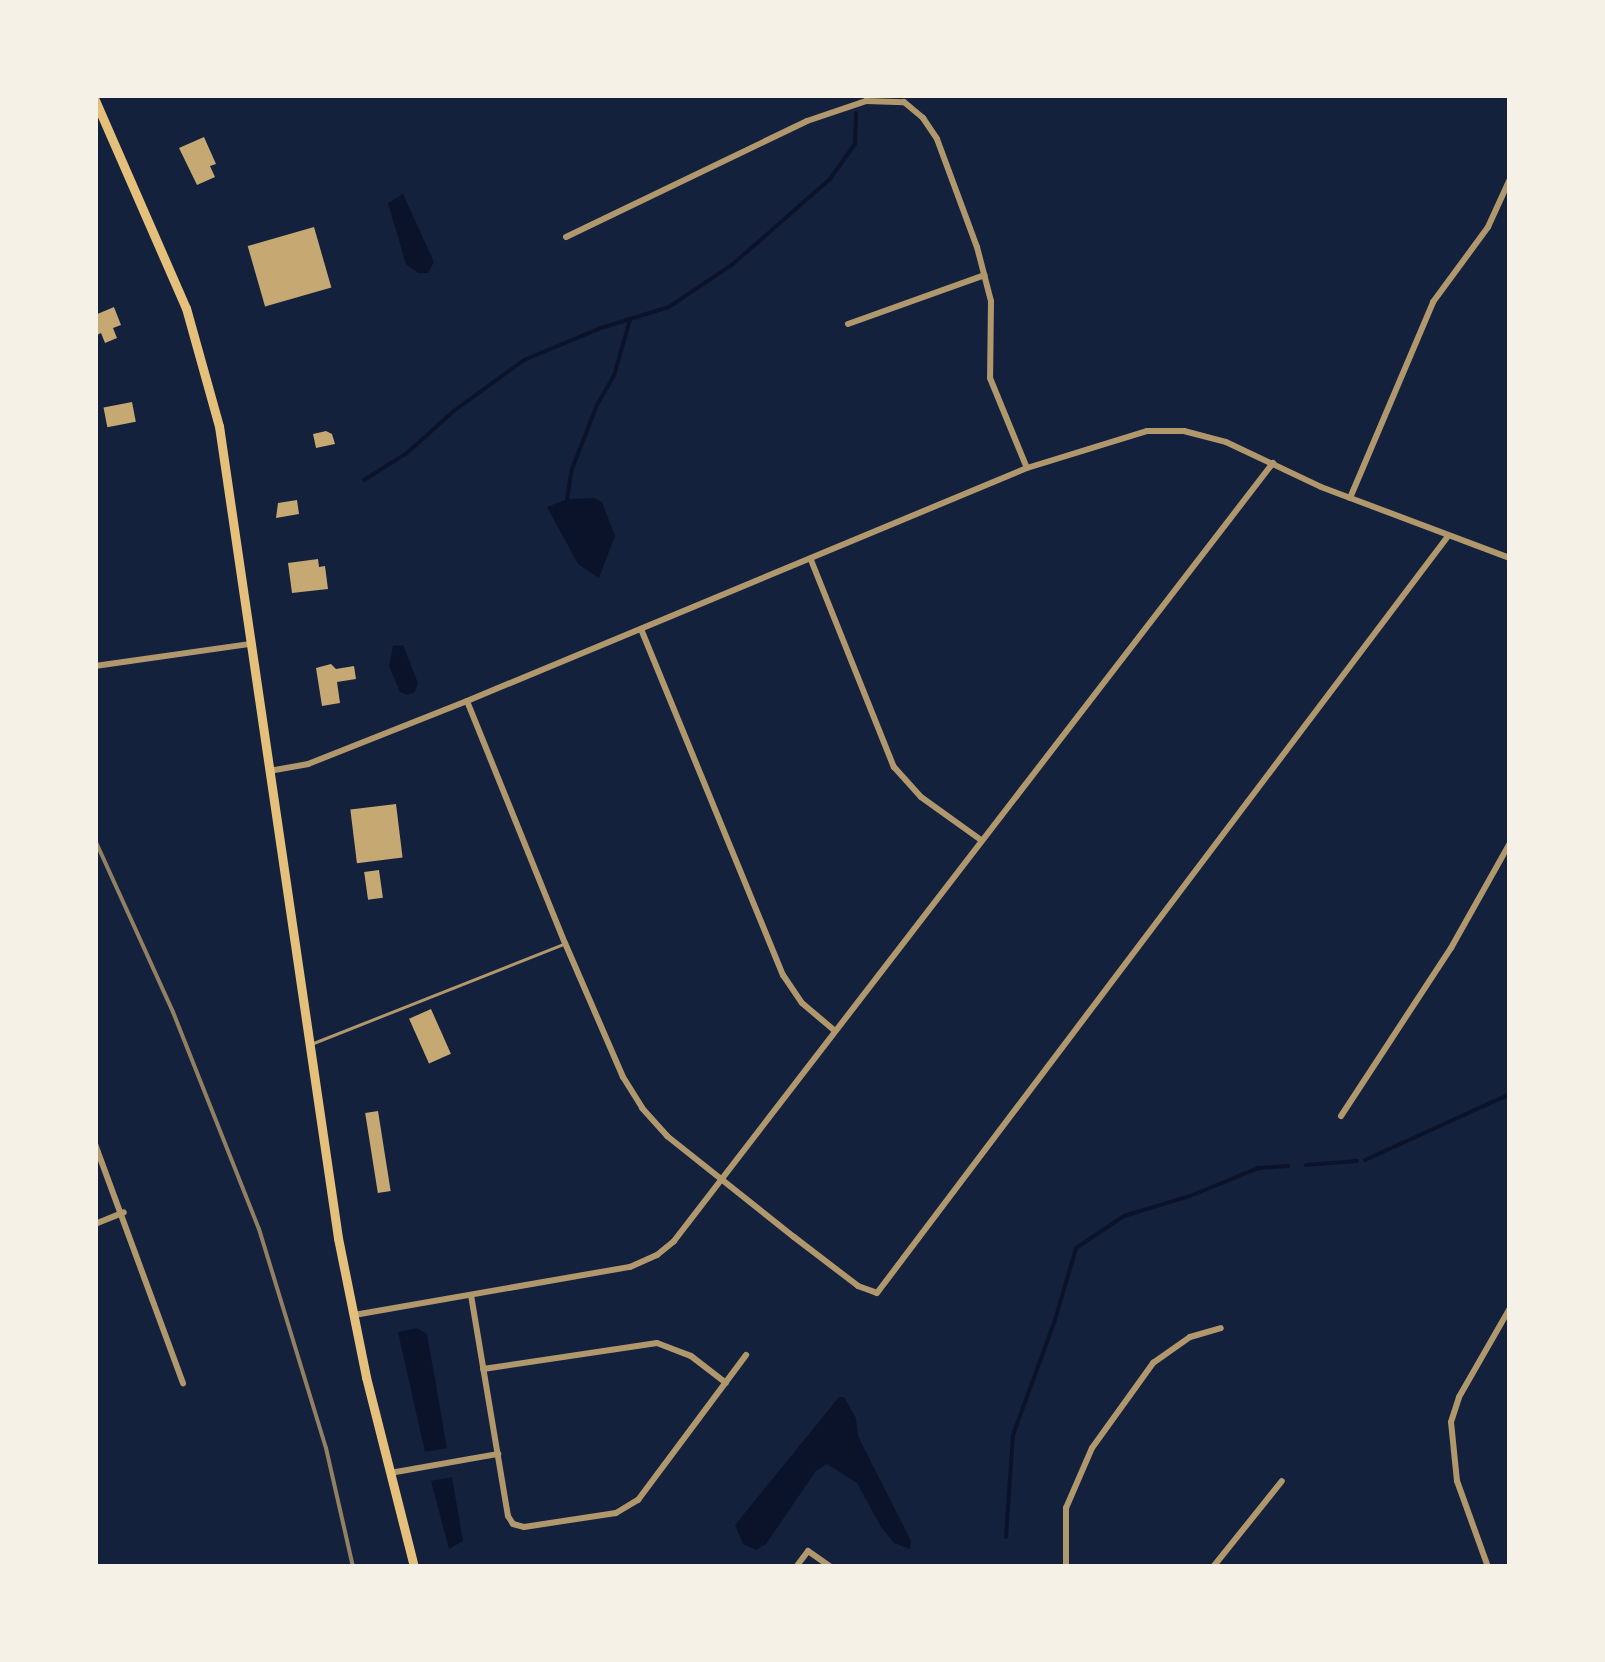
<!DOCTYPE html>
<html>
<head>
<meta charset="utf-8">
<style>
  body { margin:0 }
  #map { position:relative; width:1605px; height:1662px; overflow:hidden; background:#14213d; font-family:"Alegreya Sans",sans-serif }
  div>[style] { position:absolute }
  .water>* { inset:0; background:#0b132b }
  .stream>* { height:4px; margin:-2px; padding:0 2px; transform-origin:2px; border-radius:2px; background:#0b132b }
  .building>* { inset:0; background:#c6a872; transform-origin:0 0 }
  .service>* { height:2.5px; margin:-1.25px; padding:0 1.25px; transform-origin:1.25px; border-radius:1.25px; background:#b1986c }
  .minor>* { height:6px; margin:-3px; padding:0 3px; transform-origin:3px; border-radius:3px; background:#b1986c }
  .primary>* { height:9px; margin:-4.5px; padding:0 4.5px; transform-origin:4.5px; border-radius:4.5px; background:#e5c07b }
  .rail>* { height:4px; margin:-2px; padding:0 2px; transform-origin:2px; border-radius:2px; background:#918062 }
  span { translate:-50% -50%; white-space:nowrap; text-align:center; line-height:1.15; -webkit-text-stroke:10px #f6f1e7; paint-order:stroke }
  .frame { position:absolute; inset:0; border:98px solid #f6f1e7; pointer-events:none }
</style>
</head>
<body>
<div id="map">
  <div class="water">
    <div style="clip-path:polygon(403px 194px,434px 262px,428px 273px,418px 273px,406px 264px,388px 203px)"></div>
    <div style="clip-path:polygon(594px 498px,602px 502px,615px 536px,599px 578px,578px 564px,547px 507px,567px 499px)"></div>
    <div style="clip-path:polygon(403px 645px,418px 683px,415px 692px,408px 695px,400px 692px,389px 666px,393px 646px)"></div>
    <div style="clip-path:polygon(417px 1328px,427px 1334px,447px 1448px,425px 1452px,398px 1332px)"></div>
    <div style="clip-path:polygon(839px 1397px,844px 1397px,856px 1418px,858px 1436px,911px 1541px,910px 1549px,894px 1543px,881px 1527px,857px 1483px,827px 1464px,816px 1471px,766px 1544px,756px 1550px,743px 1544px,735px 1525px)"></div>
    <div style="clip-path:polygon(452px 1477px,463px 1541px,449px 1549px,431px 1481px)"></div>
  </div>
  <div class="stream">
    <div style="left:364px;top:480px;width:51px;rotate:-32.1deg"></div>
    <div style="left:407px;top:453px;width:64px;rotate:-41.9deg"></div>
    <div style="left:455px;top:410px;width:85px;rotate:-35.9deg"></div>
    <div style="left:524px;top:360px;width:83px;rotate:-22.6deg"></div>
    <div style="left:601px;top:328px;width:71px;rotate:-17.2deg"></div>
    <div style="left:669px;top:307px;width:77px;rotate:-33.9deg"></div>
    <div style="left:733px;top:264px;width:129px;rotate:-41.2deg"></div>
    <div style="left:830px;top:179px;width:43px;rotate:-54.5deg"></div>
    <div style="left:855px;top:144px;width:31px;rotate:-88deg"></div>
    <div style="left:567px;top:499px;width:30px;rotate:-81deg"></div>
    <div style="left:572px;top:469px;width:69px;rotate:-68.7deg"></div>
    <div style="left:597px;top:405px;width:34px;rotate:-60deg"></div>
    <div style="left:614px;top:376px;width:58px;rotate:-74.1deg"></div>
    <div style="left:1365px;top:1160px;width:159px;rotate:-24.5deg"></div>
    <div style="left:1306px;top:1165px;width:51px;rotate:-4.5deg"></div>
    <div style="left:1006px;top:1537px;width:102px;rotate:-86.1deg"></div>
    <div style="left:1013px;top:1435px;width:122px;rotate:-69.9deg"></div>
    <div style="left:1055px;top:1320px;width:75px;rotate:-73.7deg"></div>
    <div style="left:1076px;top:1248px;width:58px;rotate:-33.7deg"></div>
    <div style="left:1124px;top:1216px;width:69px;rotate:-16.9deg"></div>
    <div style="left:1190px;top:1196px;width:74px;rotate:-22.4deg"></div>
    <div style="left:1258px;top:1168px;width:30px;rotate:-4deg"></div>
  </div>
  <div class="building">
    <div style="clip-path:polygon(204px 137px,216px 164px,210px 166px,215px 177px,197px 185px,179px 148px)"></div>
    <div style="left:314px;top:227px;width:63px;height:69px;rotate:74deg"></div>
    <div style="clip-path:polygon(114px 307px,121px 325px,113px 328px,117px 338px,105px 343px,101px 333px,95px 336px,95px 315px)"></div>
    <div style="left:132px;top:402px;width:20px;height:29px;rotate:79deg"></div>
    <div style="clip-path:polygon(326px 431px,332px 434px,335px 444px,316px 448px,313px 434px)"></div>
    <div style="clip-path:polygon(297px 500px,299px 514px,276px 518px,278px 503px)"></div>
    <div style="clip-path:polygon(318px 559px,319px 567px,325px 566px,328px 589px,292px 593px,288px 563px)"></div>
    <div style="clip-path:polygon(331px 664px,336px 669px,354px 666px,356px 679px,337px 682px,340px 703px,322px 706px,316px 668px)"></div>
    <div style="left:396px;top:804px;width:54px;height:46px;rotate:83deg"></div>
    <div style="left:379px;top:870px;width:28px;height:15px;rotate:82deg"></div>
    <div style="left:431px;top:1009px;width:49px;height:24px;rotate:66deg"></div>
    <div style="left:378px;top:1111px;width:81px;height:13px;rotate:81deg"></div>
  </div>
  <div class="service">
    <div style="left:311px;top:1044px;width:272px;rotate:-21.6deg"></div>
  </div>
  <div class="minor">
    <div style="left:566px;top:237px;width:267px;rotate:-25.7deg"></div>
    <div style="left:807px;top:121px;width:62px;rotate:-18.7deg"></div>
    <div style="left:866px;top:101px;width:38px;rotate:2deg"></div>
    <div style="left:904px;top:102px;width:25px;rotate:40deg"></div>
    <div style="left:923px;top:118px;width:25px;rotate:56deg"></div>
    <div style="left:937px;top:139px;width:115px;rotate:69.7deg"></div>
    <div style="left:977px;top:247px;width:56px;rotate:75.5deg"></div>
    <div style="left:991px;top:301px;width:77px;rotate:90.7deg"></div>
    <div style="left:990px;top:378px;width:97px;rotate:67.7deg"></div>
    <div style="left:848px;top:324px;width:145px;rotate:-19.7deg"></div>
    <div style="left:1350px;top:498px;width:213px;rotate:-67deg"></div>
    <div style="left:1433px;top:302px;width:93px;rotate:-53.7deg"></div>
    <div style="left:1488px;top:227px;width:53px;rotate:-65.4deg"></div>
    <div style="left:811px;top:560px;width:223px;rotate:68.2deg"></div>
    <div style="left:894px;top:767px;width:40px;rotate:48deg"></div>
    <div style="left:921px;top:797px;width:74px;rotate:35.6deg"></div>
    <div style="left:641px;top:629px;width:374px;rotate:67.7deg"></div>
    <div style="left:783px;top:975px;width:34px;rotate:56deg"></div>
    <div style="left:802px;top:1003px;width:43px;rotate:40.3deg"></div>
    <div style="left:95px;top:666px;width:157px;rotate:-8.1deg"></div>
    <div style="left:467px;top:701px;width:261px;rotate:68deg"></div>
    <div style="left:565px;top:943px;width:146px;rotate:66.6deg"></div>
    <div style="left:623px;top:1077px;width:36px;rotate:58deg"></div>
    <div style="left:642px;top:1108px;width:38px;rotate:48deg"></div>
    <div style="left:667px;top:1136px;width:162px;rotate:38.5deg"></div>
    <div style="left:794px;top:1237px;width:81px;rotate:37.4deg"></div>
    <div style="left:858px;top:1286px;width:20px;rotate:20deg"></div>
    <div style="left:877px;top:1293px;width:948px;rotate:-52.97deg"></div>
    <div style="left:269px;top:771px;width:40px;rotate:-10deg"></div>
    <div style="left:308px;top:764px;width:171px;rotate:-21.6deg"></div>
    <div style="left:467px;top:701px;width:607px;rotate:-22.59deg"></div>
    <div style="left:1027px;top:468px;width:126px;rotate:-17.1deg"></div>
    <div style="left:1147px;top:431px;width:37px"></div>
    <div style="left:1184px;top:431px;width:43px;rotate:14.7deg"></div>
    <div style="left:1226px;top:442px;width:105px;rotate:25.3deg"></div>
    <div style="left:1321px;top:487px;width:202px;rotate:20.6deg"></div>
    <div style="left:1341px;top:1116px;width:201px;rotate:-56.8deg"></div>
    <div style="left:1451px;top:948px;width:120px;rotate:-60.7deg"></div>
    <div style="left:95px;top:1144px;width:255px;rotate:69.8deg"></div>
    <div style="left:95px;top:1224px;width:31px;rotate:-22deg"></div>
    <div style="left:471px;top:1295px;width:224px;rotate:80.5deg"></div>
    <div style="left:508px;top:1516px;width:9px;rotate:58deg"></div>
    <div style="left:513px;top:1524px;width:11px;rotate:15deg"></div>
    <div style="left:524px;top:1527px;width:93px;rotate:-8.7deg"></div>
    <div style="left:616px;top:1513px;width:26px;rotate:-31deg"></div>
    <div style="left:638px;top:1500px;width:181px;rotate:-53.3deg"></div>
    <div style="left:354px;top:1315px;width:280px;rotate:-9.9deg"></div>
    <div style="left:630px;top:1267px;width:30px;rotate:-24deg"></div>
    <div style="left:657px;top:1255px;width:22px;rotate:-39deg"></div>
    <div style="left:674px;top:1241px;width:982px;rotate:-52.41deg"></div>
    <div style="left:483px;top:1369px;width:176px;rotate:-8.5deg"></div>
    <div style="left:657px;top:1343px;width:36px;rotate:21deg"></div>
    <div style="left:691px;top:1356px;width:44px;rotate:37.6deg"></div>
    <div style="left:390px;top:1473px;width:110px;rotate:-10deg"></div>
    <div style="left:796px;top:1567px;width:20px;rotate:-53deg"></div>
    <div style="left:808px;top:1551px;width:28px;rotate:35deg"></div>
    <div style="left:1066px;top:1567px;width:59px;rotate:-90deg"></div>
    <div style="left:1066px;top:1508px;width:65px;rotate:-66.6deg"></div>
    <div style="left:1092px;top:1448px;width:105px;rotate:-54.3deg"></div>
    <div style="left:1153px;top:1363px;width:45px;rotate:-35.1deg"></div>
    <div style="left:1190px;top:1337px;width:32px;rotate:-16deg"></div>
    <div style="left:1213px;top:1567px;width:110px;rotate:-51.3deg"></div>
    <div style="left:1488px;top:1567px;width:91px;rotate:-109.8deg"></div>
    <div style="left:1457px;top:1481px;width:59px;rotate:-95.8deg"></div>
    <div style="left:1451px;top:1422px;width:26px;rotate:-72deg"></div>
    <div style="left:1459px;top:1397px;width:103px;rotate:-60.2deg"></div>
  </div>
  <div class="primary">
    <div style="left:95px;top:100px;width:227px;rotate:66.4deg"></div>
    <div style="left:186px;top:308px;width:123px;rotate:74.4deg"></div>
    <div style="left:219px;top:426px;width:821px;rotate:81.66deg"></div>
    <div style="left:338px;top:1238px;width:142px;rotate:78.6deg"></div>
    <div style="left:366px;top:1377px;width:196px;rotate:75.8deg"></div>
  </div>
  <div class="rail">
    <div style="left:95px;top:840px;width:189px;rotate:65.6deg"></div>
    <div style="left:173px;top:1012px;width:233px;rotate:68.4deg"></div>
    <div style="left:259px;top:1229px;width:229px;rotate:73deg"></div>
    <div style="left:326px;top:1448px;width:122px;rotate:77.2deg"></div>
  </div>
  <div class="frame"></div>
</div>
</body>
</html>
